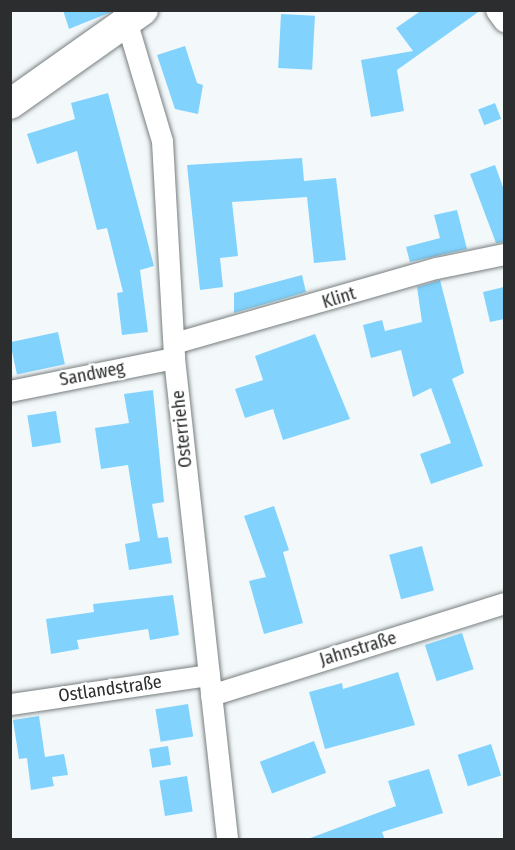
<!DOCTYPE html>
<html>
<head>
<meta charset="utf-8">
<style>
  body { margin:0 }
  #map { position:relative; width:515px; height:850px; overflow:hidden; background:#f3f9fb; font-family:"Fira Sans Condensed",sans-serif }
  div>[style] { position:absolute }
  .building>* { inset:0; background:#81d3fd; transform-origin:0 0 }
  .roads { filter:drop-shadow(0 0 2px #787e7f) drop-shadow(0 0 2px #787e7f) }
  .street>* { height:21px; margin:-10.5px; padding:0 10.5px; transform-origin:10.5px; border-radius:10.5px; background:#fff }
  .secondary>* { height:30px; margin:-15px; padding:0 15px; transform-origin:15px; border-radius:15px; background:#fff }
  span { translate:-50% -50%; white-space:nowrap; text-align:center; line-height:1.15; -webkit-text-stroke:4.5px #fff; paint-order:stroke }
  .street-label { font-size:18px; color:#2b2d2e }
  .frame { position:absolute; inset:0; border:12px solid #2b2d2e; pointer-events:none }
</style>
</head>
<body>
<div id="map">
  <div class="building">
    <div style="clip-path:polygon(63px 10px,111px 10px,111px 12px,69px 29px)"></div>
    <div style="clip-path:polygon(422px 10px,481px 10px,397px 70px,404px 111px,371px 117px,361px 60px,413px 51px,396px 28px)"></div>
    <div style="left:281px;top:14px;width:34px;height:54px;rotate:3deg"></div>
    <div style="clip-path:polygon(185px 46px,197px 83px,203px 85px,198px 114px,175px 109px,157px 55px)"></div>
    <div style="clip-path:polygon(108px 93px,154px 266px,140px 270px,148px 332px,122px 335px,117px 293px,123px 292px,107px 228px,97px 230px,77px 151px,37px 164px,27px 134px,75px 119px,71px 103px)"></div>
    <div style="left:495px;top:103px;width:17px;height:18px;rotate:69deg"></div>
    <div style="clip-path:polygon(302px 158px,304px 181px,336px 178px,346px 260px,314px 263px,307px 197px,232px 202px,238px 256px,220px 258px,223px 287px,200px 290px,187px 165px)"></div>
    <div style="clip-path:polygon(495px 165px,504px 190px,504px 242px,496px 243px,470px 174px)"></div>
    <div style="clip-path:polygon(457px 210px,467px 249px,410px 262px,406px 247px,440px 238px,434px 215px)"></div>
    <div style="clip-path:polygon(302px 275px,306px 292px,234px 313px,234px 293px)"></div>
    <div style="clip-path:polygon(440px 280px,464px 373px,452px 379px,483px 466px,431px 484px,420px 454px,451px 443px,431px 388px,413px 397px,401px 350px,371px 358px,363px 325px,382px 320px,385px 331px,422px 322px,417px 287px)"></div>
    <div style="clip-path:polygon(504px 287px,504px 319px,490px 322px,483px 292px)"></div>
    <div style="left:58px;top:332px;width:33px;height:49px;rotate:78deg"></div>
    <div style="clip-path:polygon(315px 334px,350px 419px,283px 440px,273px 409px,245px 418px,235px 389px,263px 380px,255px 356px)"></div>
    <div style="clip-path:polygon(153px 390px,164px 502px,152px 504px,158px 538px,168px 537px,172px 563px,129px 570px,125px 544px,140px 541px,128px 465px,101px 469px,95px 428px,129px 423px,124px 394px)"></div>
    <div style="left:56px;top:411px;width:32px;height:29px;rotate:81deg"></div>
    <div style="clip-path:polygon(274px 506px,289px 550px,283px 552px,303px 623px,264px 634px,249px 581px,266px 577px,244px 516px)"></div>
    <div style="left:422px;top:546px;width:46px;height:34px;rotate:75deg"></div>
    <div style="clip-path:polygon(173px 595px,179px 635px,150px 640px,148px 629px,77px 640px,79px 649px,51px 654px,46px 619px,94px 612px,93px 604px)"></div>
    <div style="left:462px;top:633px;width:38px;height:39px;rotate:72deg"></div>
    <div style="clip-path:polygon(398px 672px,415px 725px,325px 749px,309px 692px,342px 683px,343px 689px)"></div>
    <div style="left:188px;top:704px;width:33px;height:33px;rotate:81deg"></div>
    <div style="clip-path:polygon(39px 716px,45px 757px,64px 754px,68px 775px,52px 777px,54px 786px,31px 790px,27px 758px,19px 759px,13px 720px)"></div>
    <div style="left:314px;top:741px;width:34px;height:58px;rotate:69deg"></div>
    <div style="left:491px;top:744px;width:33px;height:35px;rotate:72deg"></div>
    <div style="left:168px;top:746px;width:19px;height:19px;rotate:81deg"></div>
    <div style="clip-path:polygon(429px 769px,443px 813px,382px 832px,385px 840px,305px 840px,396px 806px,388px 781px)"></div>
    <div style="left:187px;top:776px;width:36px;height:28px;rotate:81deg"></div>
  </div>
  <div class="roads">
    <div class="street">
      <div style="left:123px;top:10px;width:137px;rotate:73.4deg"></div>
      <div style="left:162px;top:141px;width:217px;rotate:86.8deg"></div>
      <div style="left:174px;top:358px;width:485px;rotate:83.7deg"></div>
      <div style="left:496px;top:10px;width:14px;rotate:54deg"></div>
      <div style="left:174px;top:343px;width:273px;rotate:-16deg"></div>
      <div style="left:436px;top:268px;width:69px;rotate:-11.6deg"></div>
      <div style="left:10px;top:391px;width:167px;rotate:-11.4deg"></div>
      <div style="left:211px;top:695px;width:307px;rotate:-17.4deg"></div>
      <div style="left:10px;top:704px;width:201px;rotate:-8.3deg"></div>
    </div>
    <div class="secondary">
      <div style="left:10px;top:104px;width:163px;rotate:-35.3deg"></div>
    </div>
  </div>
  <div class="street-label">
    <span style="left:339px;top:298px;rotate:-17deg">Klint</span>
    <span style="left:92px;top:374px;rotate:-11deg">Sandweg</span>
    <span style="left:182px;top:429px;rotate:-96deg">Osterriehe</span>
    <span style="left:358px;top:649px;rotate:-17deg">Jahnstraße</span>
    <span style="left:110px;top:689px;rotate:-8deg">Ostlandstraße</span>
  </div>
  <div class="frame"></div>
</div>
</body>
</html>
